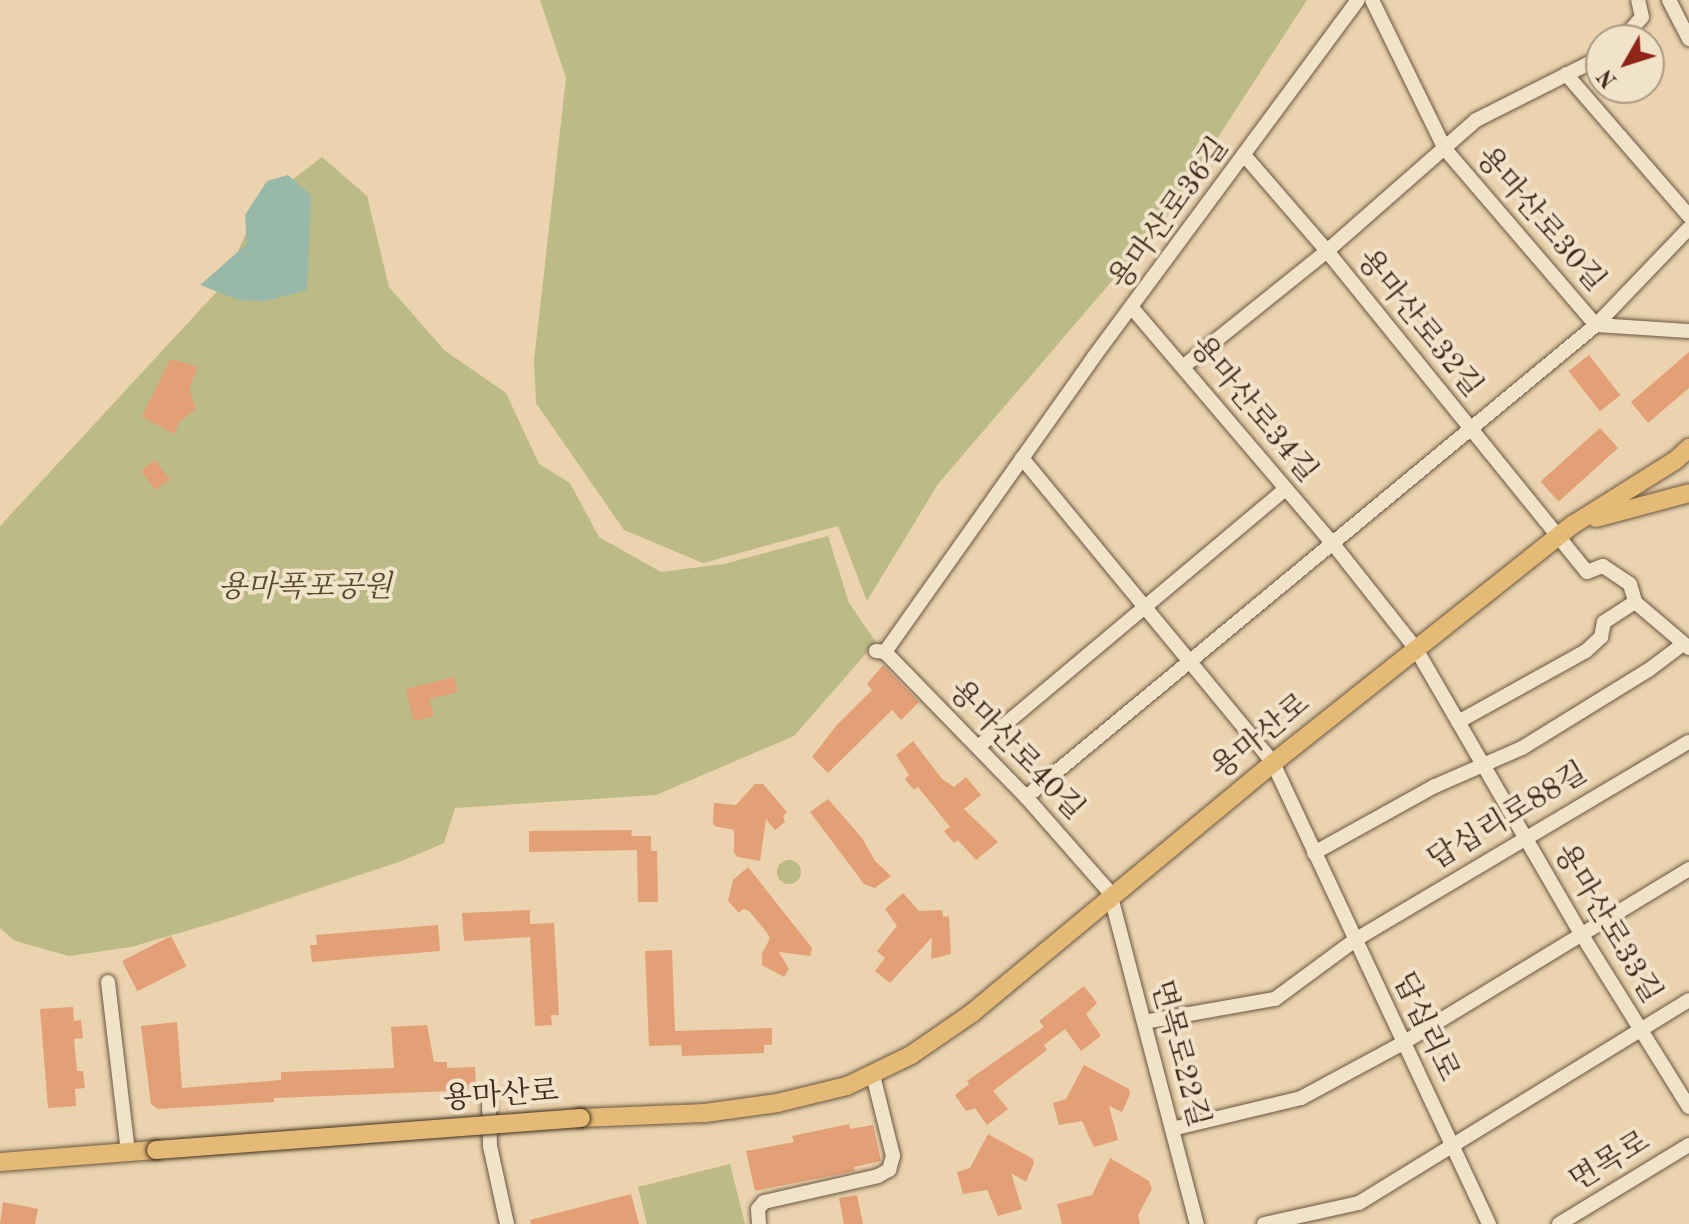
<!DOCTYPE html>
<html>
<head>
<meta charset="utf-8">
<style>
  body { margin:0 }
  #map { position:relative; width:1689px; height:1224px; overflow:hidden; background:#ead3ae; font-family:"Old Standard TT","Noto Serif KR",serif }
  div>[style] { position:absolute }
  .green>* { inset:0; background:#bcbb87 }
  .round { border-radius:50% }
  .water>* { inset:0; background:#98b8aa }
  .building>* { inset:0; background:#e39f75; transform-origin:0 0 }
  .roads { filter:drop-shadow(0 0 2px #6a5640) drop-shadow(0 0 2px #6a5640) }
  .minor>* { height:14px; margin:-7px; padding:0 7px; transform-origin:7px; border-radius:7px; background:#f1e2ca }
  .major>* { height:18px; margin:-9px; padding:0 9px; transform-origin:9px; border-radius:9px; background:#e5ba77 }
  .bridges { filter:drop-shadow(0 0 2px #3f2d1b) drop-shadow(0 0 2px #3f2d1b) }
  .major-bridge>* { height:18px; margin:-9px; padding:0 9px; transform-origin:9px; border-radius:9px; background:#e5ba77 }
  span { translate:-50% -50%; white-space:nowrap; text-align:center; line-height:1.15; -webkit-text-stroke:8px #f1e2ca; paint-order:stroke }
  .street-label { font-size:30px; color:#3f2d1b }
  .park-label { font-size:30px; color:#584931; font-style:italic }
  .north { position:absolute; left:1585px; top:24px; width:80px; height:80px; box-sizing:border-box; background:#f1e2ca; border:2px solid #aa9a84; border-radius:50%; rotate:231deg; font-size:22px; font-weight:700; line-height:32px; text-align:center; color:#3f2d1b }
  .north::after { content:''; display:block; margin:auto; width:28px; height:36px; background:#8f2418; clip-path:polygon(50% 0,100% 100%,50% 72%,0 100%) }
</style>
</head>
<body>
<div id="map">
  <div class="green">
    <div style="clip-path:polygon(540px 0,1307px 0,1165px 219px,938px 484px,867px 601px,838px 526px,703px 563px,624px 530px,536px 403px,534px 361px,566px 78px)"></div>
    <div style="clip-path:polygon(322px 157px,367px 196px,389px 287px,444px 350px,506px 393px,539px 464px,570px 483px,599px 537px,661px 572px,724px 564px,828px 536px,849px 603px,876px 642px,794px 736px,656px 795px,455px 808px,444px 843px,402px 861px,217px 922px,131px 947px,69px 956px,15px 941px,0 928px,0 526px,223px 285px,258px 206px)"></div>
    <div class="round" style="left:777px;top:860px;width:24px;height:24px"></div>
    <div style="clip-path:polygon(730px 1164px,745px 1224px,647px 1224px,638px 1187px)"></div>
  </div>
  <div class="water">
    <div style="clip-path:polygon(288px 175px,311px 195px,307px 290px,265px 301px,239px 300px,200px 285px,247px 244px,245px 215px,267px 181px)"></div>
  </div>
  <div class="building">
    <div style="clip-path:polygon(1689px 352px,1689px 388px,1648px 423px,1631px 402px)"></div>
    <div style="left:1589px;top:355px;width:51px;height:26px;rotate:52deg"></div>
    <div style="clip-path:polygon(170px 359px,198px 367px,189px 389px,196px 409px,180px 421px,174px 434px,142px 417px)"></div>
    <div style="left:1600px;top:428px;width:27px;height:80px;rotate:48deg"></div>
    <div style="left:155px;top:460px;width:24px;height:18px;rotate:52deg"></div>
    <div style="clip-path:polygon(883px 665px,919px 702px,901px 720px,892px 710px,828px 773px,812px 757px,836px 726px,872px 690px,867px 684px)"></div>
    <div style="clip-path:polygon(454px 677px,458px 692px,429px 699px,434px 716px,414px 721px,406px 689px)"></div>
    <div style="clip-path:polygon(913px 741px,942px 779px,954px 787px,966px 777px,981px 795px,964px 809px,998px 842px,976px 860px,958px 840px,954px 843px,944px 831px,950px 827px,918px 787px,914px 790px,905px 779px,909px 775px,896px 755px)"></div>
    <div style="clip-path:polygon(755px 784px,763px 784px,787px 812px,783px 816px,785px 822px,775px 830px,766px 819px,760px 861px,738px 857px,734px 853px,734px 830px,714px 826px,713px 821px,714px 803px,736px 805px)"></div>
    <div style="clip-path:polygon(828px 799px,862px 838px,875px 861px,891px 876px,875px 888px,864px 884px,810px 812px)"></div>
    <div style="clip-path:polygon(632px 830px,631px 836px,651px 836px,651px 851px,657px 851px,658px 902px,638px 902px,637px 850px,529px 852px,529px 831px)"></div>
    <div style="clip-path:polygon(748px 867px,812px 948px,810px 956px,779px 952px,789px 969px,784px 977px,762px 965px,762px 954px,770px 938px,765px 930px,749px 911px,743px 909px,739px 913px,728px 901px,733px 880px)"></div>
    <div style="clip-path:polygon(903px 893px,919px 911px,942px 910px,943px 917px,949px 916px,951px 954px,931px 959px,932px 937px,890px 983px,875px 971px,885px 958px,877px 951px,897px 926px,885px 909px)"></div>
    <div style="clip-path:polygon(530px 910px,530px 924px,554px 923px,559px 1015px,551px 1015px,552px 1025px,535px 1026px,530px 937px,464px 941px,462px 913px)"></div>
    <div style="clip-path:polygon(438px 925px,440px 951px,312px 962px,310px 945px,317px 945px,316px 935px)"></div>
    <div style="left:171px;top:936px;width:34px;height:55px;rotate:63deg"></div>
    <div style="clip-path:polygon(672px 950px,675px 1031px,772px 1028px,772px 1045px,764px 1045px,764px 1053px,682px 1056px,681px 1045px,649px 1046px,645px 951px)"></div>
    <div style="clip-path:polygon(1084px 986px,1097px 1003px,1086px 1014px,1101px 1036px,1081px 1051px,1065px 1029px,1044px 1045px,1047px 1050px,993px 1091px,1008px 1109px,987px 1125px,975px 1108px,966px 1111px,955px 1095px,969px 1084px,967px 1081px,1044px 1027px,1039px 1021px)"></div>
    <div style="clip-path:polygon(73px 1007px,74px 1021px,81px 1020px,83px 1038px,74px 1039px,77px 1071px,83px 1071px,85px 1088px,75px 1089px,76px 1106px,48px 1108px,40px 1009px)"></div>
    <div style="clip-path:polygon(177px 1022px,182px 1088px,281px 1080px,281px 1072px,394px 1068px,391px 1027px,427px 1025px,434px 1062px,447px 1062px,447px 1068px,475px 1067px,476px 1090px,274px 1098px,274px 1102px,158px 1109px,151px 1104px,141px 1026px)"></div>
    <div style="clip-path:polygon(1084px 1065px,1129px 1089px,1130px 1094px,1122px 1112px,1109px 1106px,1118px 1140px,1094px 1147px,1082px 1121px,1059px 1125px,1053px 1103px,1066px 1099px)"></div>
    <div style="clip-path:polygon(849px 1124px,850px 1129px,873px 1125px,881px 1161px,854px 1167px,855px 1171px,755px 1191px,746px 1151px,794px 1142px,792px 1136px)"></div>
    <div style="clip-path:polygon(988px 1134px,1033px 1159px,1034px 1163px,1026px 1182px,1011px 1173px,1022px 1209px,998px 1216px,987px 1190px,963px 1194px,957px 1172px,970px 1168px)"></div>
    <div style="clip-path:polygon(1110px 1158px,1149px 1181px,1152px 1189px,1138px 1215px,1140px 1224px,1062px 1224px,1057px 1204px,1092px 1195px)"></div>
    <div style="clip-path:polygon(631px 1194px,639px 1224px,531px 1224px,530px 1220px)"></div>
    <div style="clip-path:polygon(857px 1195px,863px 1224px,844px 1224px,839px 1198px)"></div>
    <div style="clip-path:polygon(3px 1202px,38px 1209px,35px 1224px,0 1224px)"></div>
  </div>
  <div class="roads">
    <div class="minor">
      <div style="left:1372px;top:0;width:166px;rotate:63.9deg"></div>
      <div style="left:1445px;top:149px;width:232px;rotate:49.4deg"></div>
      <div style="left:1596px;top:325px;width:93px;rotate:3.7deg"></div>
      <div style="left:1669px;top:0;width:44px;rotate:62.9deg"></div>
      <div style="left:1622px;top:40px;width:30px;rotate:-49deg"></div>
      <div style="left:1642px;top:17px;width:17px;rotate:-103deg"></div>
      <div style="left:1566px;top:74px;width:188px;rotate:49.1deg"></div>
      <div style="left:1245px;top:156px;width:125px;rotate:49.2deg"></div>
      <div style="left:1327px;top:251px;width:413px;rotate:51deg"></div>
      <div style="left:1587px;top:572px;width:17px;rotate:-21deg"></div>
      <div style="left:1603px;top:566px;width:32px;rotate:34deg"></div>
      <div style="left:1630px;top:584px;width:19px;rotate:74deg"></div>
      <div style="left:1635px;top:602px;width:71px;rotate:40.4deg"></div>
      <div style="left:1133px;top:309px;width:310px;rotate:49.6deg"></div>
      <div style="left:1334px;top:545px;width:132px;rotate:51.7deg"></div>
      <div style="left:1416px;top:649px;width:327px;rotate:59.9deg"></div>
      <div style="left:1580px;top:932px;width:206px;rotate:58.1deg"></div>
      <div style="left:1184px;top:366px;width:184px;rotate:-38.8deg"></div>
      <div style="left:1327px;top:251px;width:198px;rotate:-41.3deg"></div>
      <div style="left:1476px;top:120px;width:140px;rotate:-26.7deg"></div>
      <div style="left:1022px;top:458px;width:395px;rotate:50.5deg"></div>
      <div style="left:1273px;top:763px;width:509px;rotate:64.89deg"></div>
      <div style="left:876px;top:651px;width:9px;rotate:6deg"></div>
      <div style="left:885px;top:652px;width:202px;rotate:45.8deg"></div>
      <div style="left:1026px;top:797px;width:130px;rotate:48.7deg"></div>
      <div style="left:885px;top:652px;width:360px;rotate:-54.7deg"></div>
      <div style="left:1093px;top:358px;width:445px;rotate:-53.5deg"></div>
      <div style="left:1458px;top:722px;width:146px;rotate:-29deg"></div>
      <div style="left:1586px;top:651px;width:21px;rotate:-43deg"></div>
      <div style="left:1601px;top:637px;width:15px;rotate:-79deg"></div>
      <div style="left:1604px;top:622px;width:37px;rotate:-33deg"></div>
      <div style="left:978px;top:747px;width:401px;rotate:-40deg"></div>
      <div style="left:1026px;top:797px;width:740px;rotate:-39.63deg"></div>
      <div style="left:1596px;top:325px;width:134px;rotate:-46.2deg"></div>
      <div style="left:1314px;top:853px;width:138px;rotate:-29deg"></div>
      <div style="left:1435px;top:786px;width:95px;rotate:-23.6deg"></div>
      <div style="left:1522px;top:748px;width:150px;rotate:-31.7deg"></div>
      <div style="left:1650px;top:669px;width:41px;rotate:-37.1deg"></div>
      <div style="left:1111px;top:897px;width:338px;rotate:75.3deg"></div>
      <div style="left:108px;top:982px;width:171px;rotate:83.3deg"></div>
      <div style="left:1144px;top:1022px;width:133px;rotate:-10deg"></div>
      <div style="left:1275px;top:999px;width:99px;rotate:-36.4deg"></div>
      <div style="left:1355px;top:940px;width:388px;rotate:-30.7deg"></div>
      <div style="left:489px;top:1102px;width:44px;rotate:88.7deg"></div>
      <div style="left:490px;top:1146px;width:80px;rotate:77.7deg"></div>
      <div style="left:1172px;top:1129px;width:133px;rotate:-13.5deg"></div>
      <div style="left:1301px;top:1098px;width:116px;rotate:-28.3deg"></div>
      <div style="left:1403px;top:1043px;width:335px;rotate:-31.3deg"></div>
      <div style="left:759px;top:1224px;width:15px;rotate:-94deg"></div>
      <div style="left:758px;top:1209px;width:9px;rotate:-49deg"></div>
      <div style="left:764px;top:1202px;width:117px;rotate:-12.8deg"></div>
      <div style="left:878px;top:1176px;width:13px;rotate:-29deg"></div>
      <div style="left:889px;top:1170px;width:15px;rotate:-74deg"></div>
      <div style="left:893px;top:1156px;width:83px;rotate:-103.9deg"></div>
      <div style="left:1264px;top:1224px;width:97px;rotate:-12.5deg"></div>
      <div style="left:1359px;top:1203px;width:387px;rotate:-31.6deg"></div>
      <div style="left:1559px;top:1224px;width:152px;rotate:-31.3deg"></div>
    </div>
    <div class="major">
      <div style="left:1596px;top:518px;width:96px;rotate:-15deg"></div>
      <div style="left:581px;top:1118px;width:124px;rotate:-2.3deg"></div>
      <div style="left:705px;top:1113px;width:73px;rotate:-7.9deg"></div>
      <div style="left:777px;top:1103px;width:72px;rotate:-13.7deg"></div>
      <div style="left:847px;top:1086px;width:71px;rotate:-25.8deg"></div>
      <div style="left:911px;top:1055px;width:74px;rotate:-34.5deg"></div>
      <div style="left:972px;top:1013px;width:391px;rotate:-39.7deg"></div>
      <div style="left:1273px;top:763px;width:384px;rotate:-38.5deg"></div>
      <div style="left:1574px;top:524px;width:120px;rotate:-32.1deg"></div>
      <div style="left:1676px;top:460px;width:18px;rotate:-43deg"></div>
      <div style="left:0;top:1162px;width:156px;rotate:-4.4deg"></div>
    </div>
  </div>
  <div class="bridges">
    <div class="major-bridge">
      <div style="left:156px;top:1150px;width:426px;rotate:-4.3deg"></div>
    </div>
  </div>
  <div class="street-label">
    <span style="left:1170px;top:214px;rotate:-54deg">용마산로36길</span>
    <span style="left:1540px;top:220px;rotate:49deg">용마산로30길</span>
    <span style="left:1419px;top:324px;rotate:51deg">용마산로32길</span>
    <span style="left:1253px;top:410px;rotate:50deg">용마산로34길</span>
    <span style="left:1261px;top:737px;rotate:-39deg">용마산로</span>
    <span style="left:1016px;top:751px;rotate:46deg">용마산로40길</span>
    <span style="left:1508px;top:817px;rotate:-31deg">답십리로88길</span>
    <span style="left:1607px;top:924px;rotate:59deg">용마산로33길</span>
    <span style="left:1425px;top:1027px;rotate:65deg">답십리로</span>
    <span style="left:1179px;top:1054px;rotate:75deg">면목로22길</span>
    <span style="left:501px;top:1096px;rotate:-4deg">용마산로</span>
    <span style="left:1610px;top:1162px;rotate:-31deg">면목로</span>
  </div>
  <div class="park-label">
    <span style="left:305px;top:588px">용마폭포공원</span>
  </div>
  <div class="north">N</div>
</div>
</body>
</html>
